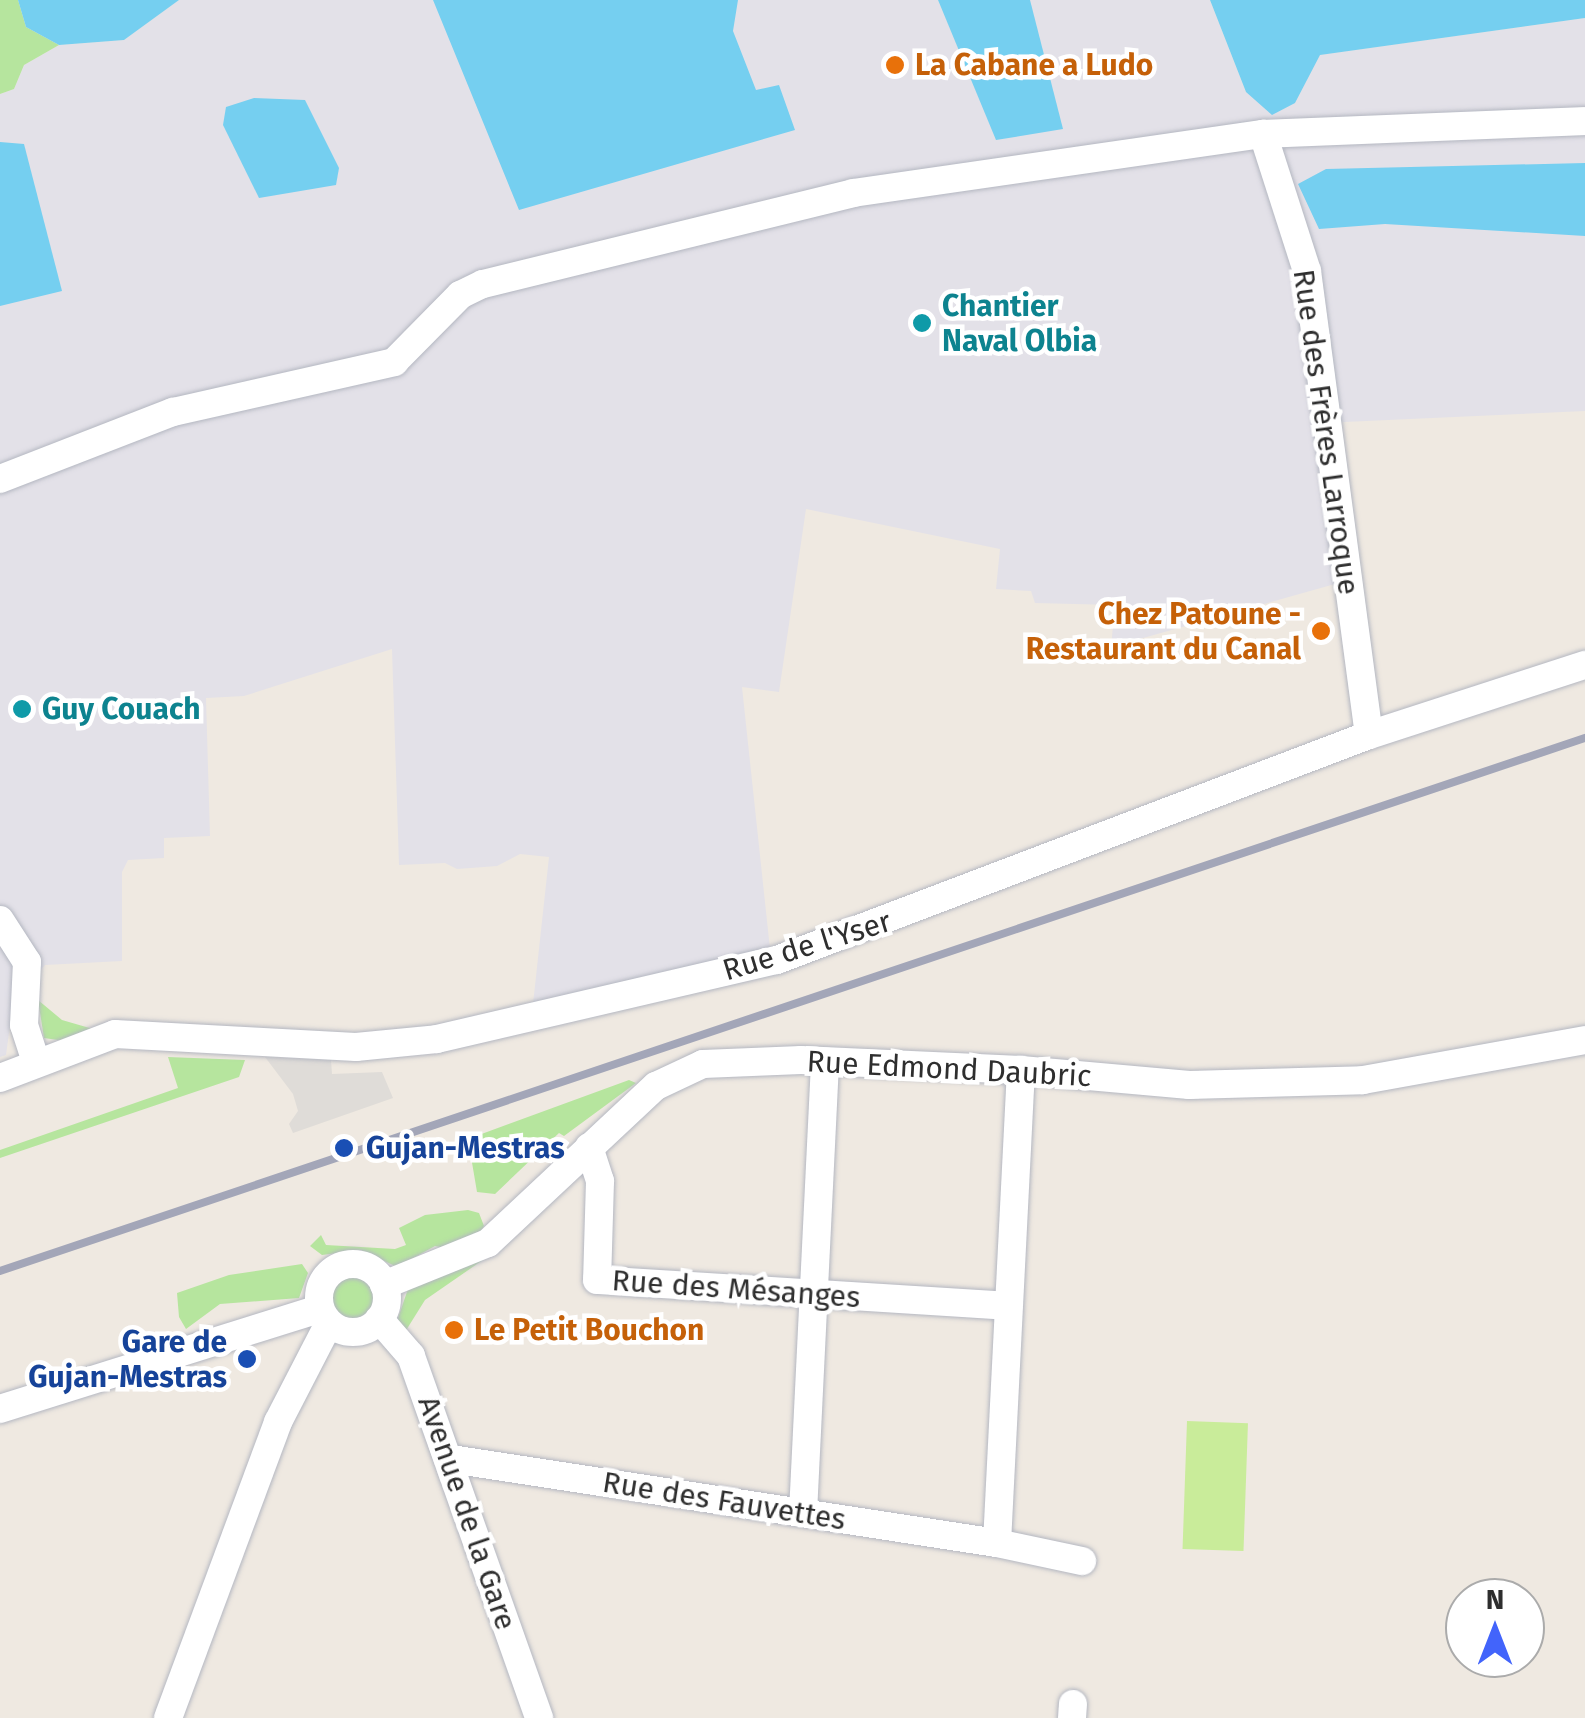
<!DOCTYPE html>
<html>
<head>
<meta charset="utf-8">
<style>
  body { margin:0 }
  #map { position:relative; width:1585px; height:1718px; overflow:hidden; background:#efe9e1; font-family:"Fira Sans",sans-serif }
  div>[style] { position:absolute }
  .industrial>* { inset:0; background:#e3e1e8 }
  .green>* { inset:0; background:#b6e59e }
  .round { border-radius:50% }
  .pitch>* { inset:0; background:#c9ec9a; transform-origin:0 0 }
  .plaza>* { inset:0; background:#dfdcd8 }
  .water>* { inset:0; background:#75cff0 }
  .roads { filter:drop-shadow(0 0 2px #b4b7c1) drop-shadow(0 0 2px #b4b7c1) }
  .minor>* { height:28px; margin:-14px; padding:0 14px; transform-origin:14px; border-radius:14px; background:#fff }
  .minor>.ring { margin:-14px; padding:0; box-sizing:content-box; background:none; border:28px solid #fff; border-radius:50% }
  .rail>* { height:8px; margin:-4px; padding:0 4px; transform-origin:4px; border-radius:4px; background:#a3a6b8 }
  .dots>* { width:28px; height:28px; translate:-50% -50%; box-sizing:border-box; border:5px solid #fff; border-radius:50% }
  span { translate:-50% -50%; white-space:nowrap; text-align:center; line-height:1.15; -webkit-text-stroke:9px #fff; paint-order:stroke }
  .food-label { font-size:30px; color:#c56008; font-weight:700 }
  .left { translate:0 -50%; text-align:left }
  .right { translate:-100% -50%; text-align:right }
  .culture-label { font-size:30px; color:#0d838f; font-weight:700 }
  .street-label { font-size:30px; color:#2e2e2e }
  .transit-label { font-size:30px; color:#164399; font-weight:700 }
  .north { position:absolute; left:1445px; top:1578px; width:100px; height:100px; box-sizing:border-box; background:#fff; border:2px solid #ababab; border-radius:50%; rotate:0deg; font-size:28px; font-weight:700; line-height:40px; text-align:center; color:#2e2e2e }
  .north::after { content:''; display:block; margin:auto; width:35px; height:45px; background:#4264fb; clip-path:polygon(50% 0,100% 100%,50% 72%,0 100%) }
</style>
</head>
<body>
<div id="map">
  <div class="industrial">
    <div style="clip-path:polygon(179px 0,938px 0,997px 140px,1030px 0,1210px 0,1246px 92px,1295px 103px,1319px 55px,1585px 18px,1585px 411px,1322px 423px,1335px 584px,1111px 647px,1115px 605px,1035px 603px,1031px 591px,996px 589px,1000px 549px,806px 509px,779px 692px,742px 687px,770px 949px,533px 1004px,549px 857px,520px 854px,497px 866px,457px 869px,445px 863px,399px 865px,392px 649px,244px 696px,206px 698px,210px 836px,164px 838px,164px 858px,128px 860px,122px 872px,122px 961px,45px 965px,13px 1003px,6px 1055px,0 1057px,0 94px,14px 89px,24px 65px,59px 45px,124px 40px)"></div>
  </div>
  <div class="green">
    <div style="clip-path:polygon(0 0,18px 0,26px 27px,59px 45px,24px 65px,14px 89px,0 94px)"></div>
    <div style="clip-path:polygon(38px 1000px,62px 1020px,93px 1029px,65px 1041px,44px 1038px)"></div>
    <div style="clip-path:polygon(168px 1057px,245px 1060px,239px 1077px,0 1158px,0 1150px,178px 1088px)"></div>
    <div style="clip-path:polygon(629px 1080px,636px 1083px,564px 1136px,559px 1133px,495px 1194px,477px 1192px,468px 1139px)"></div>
    <div style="clip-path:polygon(468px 1210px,479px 1213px,484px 1226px,474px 1242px,456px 1250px,435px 1246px,397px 1267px,361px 1250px,322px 1255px,310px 1246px,321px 1235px,326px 1245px,395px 1249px,406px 1245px,399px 1228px,425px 1215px)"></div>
    <div style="clip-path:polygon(490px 1255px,425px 1300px,405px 1332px,397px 1321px,408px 1289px)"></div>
    <div style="clip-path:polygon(302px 1264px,308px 1273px,299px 1298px,220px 1304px,186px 1329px,179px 1317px,177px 1293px,229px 1275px)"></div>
    <div class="round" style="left:331px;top:1277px;width:42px;height:42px"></div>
  </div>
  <div class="pitch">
    <div style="left:1187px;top:1421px;width:61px;height:128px;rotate:2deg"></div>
  </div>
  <div class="plaza">
    <div style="clip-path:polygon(265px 1057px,331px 1060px,332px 1074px,382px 1072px,393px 1098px,293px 1133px,289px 1124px,298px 1111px,293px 1094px)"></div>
  </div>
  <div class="water">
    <div style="clip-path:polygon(18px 0,179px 0,124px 40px,59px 45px,26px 27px)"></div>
    <div style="clip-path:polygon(433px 0,738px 0,733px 31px,756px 90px,779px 85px,795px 130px,519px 210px)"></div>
    <div style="clip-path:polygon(938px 0,1030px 0,1063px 129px,996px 140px)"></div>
    <div style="clip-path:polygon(1210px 0,1585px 0,1585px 18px,1320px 55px,1295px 103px,1272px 115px,1246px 92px)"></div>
    <div style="clip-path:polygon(254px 98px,305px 100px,339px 168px,336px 185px,259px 198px,223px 125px,226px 107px)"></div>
    <div style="clip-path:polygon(0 142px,24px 144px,62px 291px,0 306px)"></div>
    <div style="clip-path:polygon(1585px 163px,1585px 236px,1385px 224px,1319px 229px,1298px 184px,1326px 169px)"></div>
  </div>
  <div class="roads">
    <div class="minor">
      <div style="left:1263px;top:134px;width:144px;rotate:72.2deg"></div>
      <div style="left:1307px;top:271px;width:468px;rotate:82.4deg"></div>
      <div style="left:0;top:479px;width:186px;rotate:-21.2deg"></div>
      <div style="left:173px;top:412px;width:227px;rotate:-12.7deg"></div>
      <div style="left:394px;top:362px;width:94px;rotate:-45.4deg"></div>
      <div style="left:460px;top:295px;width:25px;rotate:-26deg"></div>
      <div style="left:483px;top:284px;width:381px;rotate:-13.8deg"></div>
      <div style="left:853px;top:193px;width:414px;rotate:-8.2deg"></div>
      <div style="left:1263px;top:134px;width:322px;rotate:-2.3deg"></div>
      <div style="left:0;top:920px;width:50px;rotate:57.3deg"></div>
      <div style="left:27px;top:962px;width:63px;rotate:92.7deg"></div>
      <div style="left:24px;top:1025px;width:40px;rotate:72deg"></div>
      <div style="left:0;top:1078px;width:123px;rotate:-20.9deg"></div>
      <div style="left:115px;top:1034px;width:241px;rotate:3.1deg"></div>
      <div style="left:356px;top:1047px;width:81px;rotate:-5.6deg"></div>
      <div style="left:437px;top:1039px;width:349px;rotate:-13.1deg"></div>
      <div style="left:777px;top:960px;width:633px;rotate:-20.81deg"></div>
      <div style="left:1369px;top:735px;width:227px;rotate:-18deg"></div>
      <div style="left:589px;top:1147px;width:36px;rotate:72deg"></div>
      <div style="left:600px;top:1181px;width:99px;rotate:91.7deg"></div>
      <div style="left:597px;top:1280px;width:412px;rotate:3.6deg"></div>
      <div class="ring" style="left:319px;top:1264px;width:40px;height:40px"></div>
      <div style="left:384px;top:1285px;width:112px;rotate:-22deg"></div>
      <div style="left:488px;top:1243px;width:230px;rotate:-43.1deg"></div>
      <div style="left:656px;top:1086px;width:52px;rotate:-25.1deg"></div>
      <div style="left:703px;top:1064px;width:98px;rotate:-2.3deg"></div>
      <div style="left:801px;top:1060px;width:220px;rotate:2.6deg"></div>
      <div style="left:1021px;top:1070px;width:169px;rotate:5.1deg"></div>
      <div style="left:1189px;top:1085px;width:174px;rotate:-1.6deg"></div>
      <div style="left:1363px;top:1080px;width:226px;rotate:-10.2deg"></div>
      <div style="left:379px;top:1319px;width:49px;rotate:49.1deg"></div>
      <div style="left:411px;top:1356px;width:384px;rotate:70.5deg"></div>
      <div style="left:0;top:1409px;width:335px;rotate:-17.4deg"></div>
      <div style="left:451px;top:1459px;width:552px;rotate:8.75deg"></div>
      <div style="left:997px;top:1543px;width:474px;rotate:-87.1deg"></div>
      <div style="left:803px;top:1513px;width:452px;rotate:-87.2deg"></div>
      <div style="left:997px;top:1543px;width:87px;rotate:12deg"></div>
      <div style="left:168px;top:1718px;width:316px;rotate:-69.6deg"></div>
      <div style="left:278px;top:1422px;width:111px;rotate:-62.7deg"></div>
      <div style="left:1072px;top:1718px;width:14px;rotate:-86deg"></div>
    </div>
  </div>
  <div class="rail">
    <div style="left:0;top:1271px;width:1672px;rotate:-18.59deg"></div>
  </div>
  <div class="dots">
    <div style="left:895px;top:65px;background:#e8710a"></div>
    <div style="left:922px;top:323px;background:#0f9aa8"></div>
    <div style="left:1321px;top:631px;background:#e8710a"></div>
    <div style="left:22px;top:709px;background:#0f9aa8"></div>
    <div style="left:344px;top:1148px;background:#1a4fb4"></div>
    <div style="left:454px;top:1330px;background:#e8710a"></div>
    <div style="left:247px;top:1359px;background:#1a4fb4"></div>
  </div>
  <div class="food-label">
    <span class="left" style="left:915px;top:65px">La Cabane a Ludo</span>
    <span class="right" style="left:1301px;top:631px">Chez Patoune -<br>Restaurant du Canal</span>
    <span class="left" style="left:474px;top:1330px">Le Petit Bouchon</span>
  </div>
  <div class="culture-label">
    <span class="left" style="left:942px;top:323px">Chantier<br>Naval Olbia</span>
    <span class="left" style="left:42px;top:709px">Guy Couach</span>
  </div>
  <div class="street-label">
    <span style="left:1326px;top:432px;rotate:82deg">Rue des Frères Larroque</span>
    <span style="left:807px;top:946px;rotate:-17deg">Rue de l'Yser</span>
    <span style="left:949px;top:1069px;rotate:3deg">Rue Edmond Daubric</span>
    <span style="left:736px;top:1289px;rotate:4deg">Rue des Mésanges</span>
    <span style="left:724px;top:1501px;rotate:9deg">Rue des Fauvettes</span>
    <span style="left:467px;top:1513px;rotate:71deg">Avenue de la Gare</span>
  </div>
  <div class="transit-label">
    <span class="left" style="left:366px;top:1148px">Gujan-Mestras</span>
    <span class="right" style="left:227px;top:1359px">Gare de<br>Gujan-Mestras</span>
  </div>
  <div class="north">N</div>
</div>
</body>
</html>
